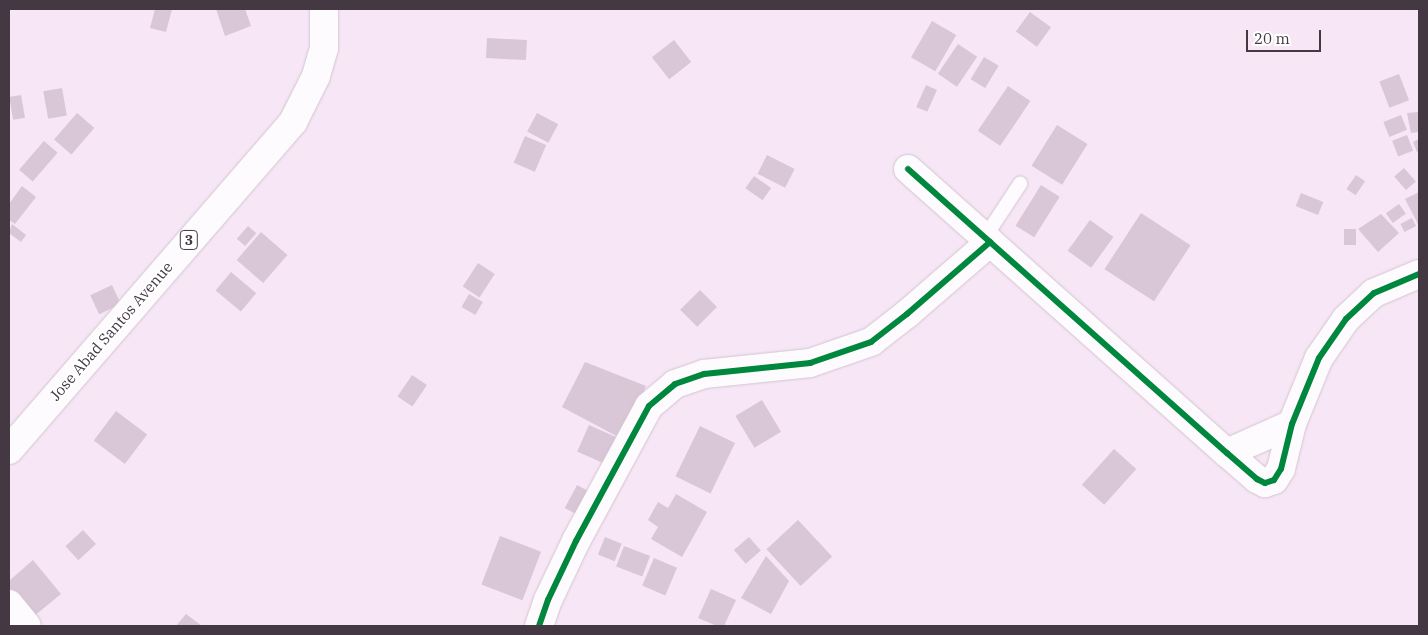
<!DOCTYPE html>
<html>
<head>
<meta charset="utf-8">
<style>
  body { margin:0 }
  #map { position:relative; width:1428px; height:635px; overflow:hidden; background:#f7e6f5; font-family:"IBM Plex Serif",serif }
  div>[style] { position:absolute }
  .building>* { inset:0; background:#d9c6d7; transform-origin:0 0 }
  .roads { filter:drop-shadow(0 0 1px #d2c5d1) drop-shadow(0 0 1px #d2c5d1) }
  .lane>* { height:14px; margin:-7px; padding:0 7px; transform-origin:7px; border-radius:7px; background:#fefbfe }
  .street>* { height:28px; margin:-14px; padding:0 14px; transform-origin:14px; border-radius:14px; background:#fefbfe }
  .highway>* { height:28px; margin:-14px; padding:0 14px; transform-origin:14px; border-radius:14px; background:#fefbfe }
  .cycleway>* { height:6px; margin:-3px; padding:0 3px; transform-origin:3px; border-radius:3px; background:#00873e }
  span { translate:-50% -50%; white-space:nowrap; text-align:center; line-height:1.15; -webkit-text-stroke:4px #fff; paint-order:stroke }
  .shield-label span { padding:1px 4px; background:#fff; border:1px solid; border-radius:4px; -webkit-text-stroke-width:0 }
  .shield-label { font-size:14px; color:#443943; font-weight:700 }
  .street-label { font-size:15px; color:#443943 }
  .frame { position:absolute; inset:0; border:10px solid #443943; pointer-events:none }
  .scale { position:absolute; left:1246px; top:30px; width:75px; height:22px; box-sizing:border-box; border:2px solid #443943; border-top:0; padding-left:6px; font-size:15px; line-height:18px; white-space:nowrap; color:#443943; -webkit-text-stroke:4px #fff; paint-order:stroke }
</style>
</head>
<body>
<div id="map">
  <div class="building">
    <div style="clip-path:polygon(155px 9px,172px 9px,166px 32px,150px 28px)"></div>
    <div style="clip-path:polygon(216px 9px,245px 9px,251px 26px,225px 36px)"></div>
    <div style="left:1030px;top:12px;width:26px;height:24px;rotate:36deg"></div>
    <div style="left:932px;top:21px;width:28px;height:42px;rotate:30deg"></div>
    <div style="left:487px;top:38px;width:40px;height:20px;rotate:3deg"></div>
    <div style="left:674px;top:40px;width:28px;height:28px;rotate:52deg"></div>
    <div style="left:958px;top:44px;width:23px;height:36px;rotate:34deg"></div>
    <div style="left:984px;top:57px;width:17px;height:26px;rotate:31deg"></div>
    <div style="left:1399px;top:74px;width:28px;height:21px;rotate:69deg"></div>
    <div style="left:926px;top:85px;width:12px;height:24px;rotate:24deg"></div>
    <div style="left:1008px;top:86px;width:27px;height:54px;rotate:34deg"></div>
    <div style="left:62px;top:88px;width:28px;height:19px;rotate:80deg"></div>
    <div style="left:21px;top:95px;width:23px;height:12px;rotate:80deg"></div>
    <div style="clip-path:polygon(1419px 112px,1419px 132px,1411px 133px,1407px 113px)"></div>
    <div style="left:77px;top:113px;width:23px;height:35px;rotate:41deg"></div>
    <div style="left:537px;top:113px;width:24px;height:21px;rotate:28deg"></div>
    <div style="left:1401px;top:115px;width:16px;height:19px;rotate:68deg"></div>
    <div style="left:1057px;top:125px;width:36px;height:48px;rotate:32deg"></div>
    <div style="left:1407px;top:135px;width:17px;height:16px;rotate:69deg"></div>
    <div style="left:525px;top:136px;width:23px;height:29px;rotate:23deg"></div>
    <div style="clip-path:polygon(1419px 139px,1419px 151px,1417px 152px,1413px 142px)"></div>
    <div style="left:44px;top:141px;width:18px;height:38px;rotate:41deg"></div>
    <div style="left:767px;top:155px;width:31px;height:21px;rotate:27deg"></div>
    <div style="left:1404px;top:168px;width:18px;height:13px;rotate:49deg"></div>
    <div style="left:1356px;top:175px;width:11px;height:17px;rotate:34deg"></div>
    <div style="left:754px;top:176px;width:21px;height:15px;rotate:35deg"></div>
    <div style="left:1041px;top:185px;width:22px;height:48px;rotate:32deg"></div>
    <div style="clip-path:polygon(22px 186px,36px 197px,15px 224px,9px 220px,9px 204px)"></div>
    <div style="clip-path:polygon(1419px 192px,1419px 226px,1405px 199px)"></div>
    <div style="left:1301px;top:193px;width:24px;height:14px;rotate:22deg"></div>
    <div style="left:1399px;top:204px;width:12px;height:16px;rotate:55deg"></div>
    <div style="left:1141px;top:213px;width:59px;height:67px;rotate:33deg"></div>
    <div style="clip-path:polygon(1381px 214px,1399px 233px,1378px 252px,1358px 229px)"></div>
    <div style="left:1412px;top:218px;width:9px;height:13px;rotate:63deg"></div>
    <div style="left:1090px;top:220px;width:29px;height:38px;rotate:36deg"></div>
    <div style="clip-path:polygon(12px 224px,26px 235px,21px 242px,9px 233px)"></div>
    <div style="left:248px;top:226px;width:11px;height:17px;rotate:41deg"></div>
    <div style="left:1356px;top:229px;width:16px;height:12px;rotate:90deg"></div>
    <div style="left:261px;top:232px;width:35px;height:37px;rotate:41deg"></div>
    <div style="left:478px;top:263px;width:20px;height:28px;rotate:33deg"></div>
    <div style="left:231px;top:272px;width:33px;height:24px;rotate:40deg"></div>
    <div style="left:112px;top:285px;width:21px;height:24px;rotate:65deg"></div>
    <div style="left:700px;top:290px;width:24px;height:28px;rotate:45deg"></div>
    <div style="left:469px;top:294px;width:16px;height:15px;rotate:30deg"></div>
    <div style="clip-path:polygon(585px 362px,646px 386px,624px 440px,562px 407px)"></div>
    <div style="left:412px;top:375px;width:18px;height:26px;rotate:34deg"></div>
    <div style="left:762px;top:400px;width:37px;height:31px;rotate:59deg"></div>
    <div style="left:116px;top:411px;width:39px;height:37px;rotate:37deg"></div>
    <div style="left:589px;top:425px;width:30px;height:29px;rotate:24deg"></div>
    <div style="left:700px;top:426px;width:39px;height:56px;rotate:26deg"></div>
    <div style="left:1114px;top:449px;width:30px;height:48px;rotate:42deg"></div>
    <div style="left:577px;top:485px;width:19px;height:26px;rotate:28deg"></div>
    <div style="clip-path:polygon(676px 494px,707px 512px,682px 557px,651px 539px,658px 527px,648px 520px,658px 502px,668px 508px)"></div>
    <div style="left:798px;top:520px;width:50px;height:43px;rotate:47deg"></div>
    <div style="left:83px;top:530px;width:19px;height:24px;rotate:47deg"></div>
    <div style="left:500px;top:536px;width:44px;height:52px;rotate:21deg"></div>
    <div style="left:605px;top:537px;width:18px;height:19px;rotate:22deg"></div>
    <div style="left:749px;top:537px;width:18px;height:20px;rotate:49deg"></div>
    <div style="left:624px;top:546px;width:28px;height:22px;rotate:21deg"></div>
    <div style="clip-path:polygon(766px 556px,789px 581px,771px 614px,741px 598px)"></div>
    <div style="left:654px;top:558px;width:25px;height:30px;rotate:23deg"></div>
    <div style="clip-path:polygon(33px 560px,61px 594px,28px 621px,9px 597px,9px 581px)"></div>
    <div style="clip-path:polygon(711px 589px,736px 600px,724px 626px,717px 626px,698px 618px)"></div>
    <div style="clip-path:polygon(186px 614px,202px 626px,176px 626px)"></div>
  </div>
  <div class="roads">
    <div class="lane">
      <div style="left:985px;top:237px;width:64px;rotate:-56.6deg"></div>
    </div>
    <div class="street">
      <div style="left:908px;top:169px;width:427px;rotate:41.7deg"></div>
      <div style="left:1227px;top:453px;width:40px;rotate:41deg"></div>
      <div style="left:1257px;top:479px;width:9px;rotate:27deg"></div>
      <div style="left:1265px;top:483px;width:9px;rotate:-18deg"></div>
      <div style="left:1274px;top:480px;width:13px;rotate:-58deg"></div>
      <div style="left:1281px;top:469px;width:46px;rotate:-76.3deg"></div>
      <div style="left:1292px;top:424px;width:71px;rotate:-67.8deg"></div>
      <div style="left:1319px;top:358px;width:47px;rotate:-55.3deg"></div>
      <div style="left:1346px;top:319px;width:38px;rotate:-43deg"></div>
      <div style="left:1374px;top:293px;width:49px;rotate:-22.9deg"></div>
      <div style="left:1227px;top:453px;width:71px;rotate:-24deg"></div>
      <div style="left:9px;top:604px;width:28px;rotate:51deg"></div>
      <div style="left:539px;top:626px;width:28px;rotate:-71deg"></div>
      <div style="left:548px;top:600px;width:65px;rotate:-64.6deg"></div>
      <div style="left:576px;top:541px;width:153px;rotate:-61.6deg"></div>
      <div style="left:649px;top:406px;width:34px;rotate:-40deg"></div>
      <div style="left:675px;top:384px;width:31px;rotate:-19deg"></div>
      <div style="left:704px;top:374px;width:107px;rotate:-5.9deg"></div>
      <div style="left:810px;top:363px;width:65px;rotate:-19deg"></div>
      <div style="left:871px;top:342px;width:46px;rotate:-37.9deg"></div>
      <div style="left:907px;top:314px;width:110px;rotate:-40.9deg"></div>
    </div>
    <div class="highway">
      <div style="left:9px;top:450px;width:434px;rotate:-49.1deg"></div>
      <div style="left:293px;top:122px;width:51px;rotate:-63.4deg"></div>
      <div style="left:316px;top:76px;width:29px;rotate:-74deg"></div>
      <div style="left:324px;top:48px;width:39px;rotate:-90deg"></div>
    </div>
  </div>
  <div class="cycleway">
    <div style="left:908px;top:169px;width:427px;rotate:41.7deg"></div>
    <div style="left:1227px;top:453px;width:40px;rotate:41deg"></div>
    <div style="left:1257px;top:479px;width:9px;rotate:27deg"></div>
    <div style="left:1265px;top:483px;width:9px;rotate:-18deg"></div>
    <div style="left:1274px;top:480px;width:13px;rotate:-58deg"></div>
    <div style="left:1281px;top:469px;width:46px;rotate:-76.3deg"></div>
    <div style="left:1292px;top:424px;width:71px;rotate:-67.8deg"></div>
    <div style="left:1319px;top:358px;width:47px;rotate:-55.3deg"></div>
    <div style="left:1346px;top:319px;width:38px;rotate:-43deg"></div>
    <div style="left:1374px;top:293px;width:49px;rotate:-22.9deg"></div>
    <div style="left:539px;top:626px;width:28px;rotate:-71deg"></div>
    <div style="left:548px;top:600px;width:65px;rotate:-64.6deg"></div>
    <div style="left:576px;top:541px;width:153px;rotate:-61.6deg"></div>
    <div style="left:649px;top:406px;width:34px;rotate:-40deg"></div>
    <div style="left:675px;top:384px;width:31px;rotate:-19deg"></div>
    <div style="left:704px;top:374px;width:107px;rotate:-5.9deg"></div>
    <div style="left:810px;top:363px;width:65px;rotate:-19deg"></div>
    <div style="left:871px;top:342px;width:46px;rotate:-37.9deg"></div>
    <div style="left:907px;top:314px;width:110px;rotate:-40.9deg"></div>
  </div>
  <div class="shield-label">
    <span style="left:189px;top:240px">3</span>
  </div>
  <div class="street-label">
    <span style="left:111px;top:331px;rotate:-49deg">Jose Abad Santos Avenue</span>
  </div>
  <div class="frame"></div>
  <div class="scale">20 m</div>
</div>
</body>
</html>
